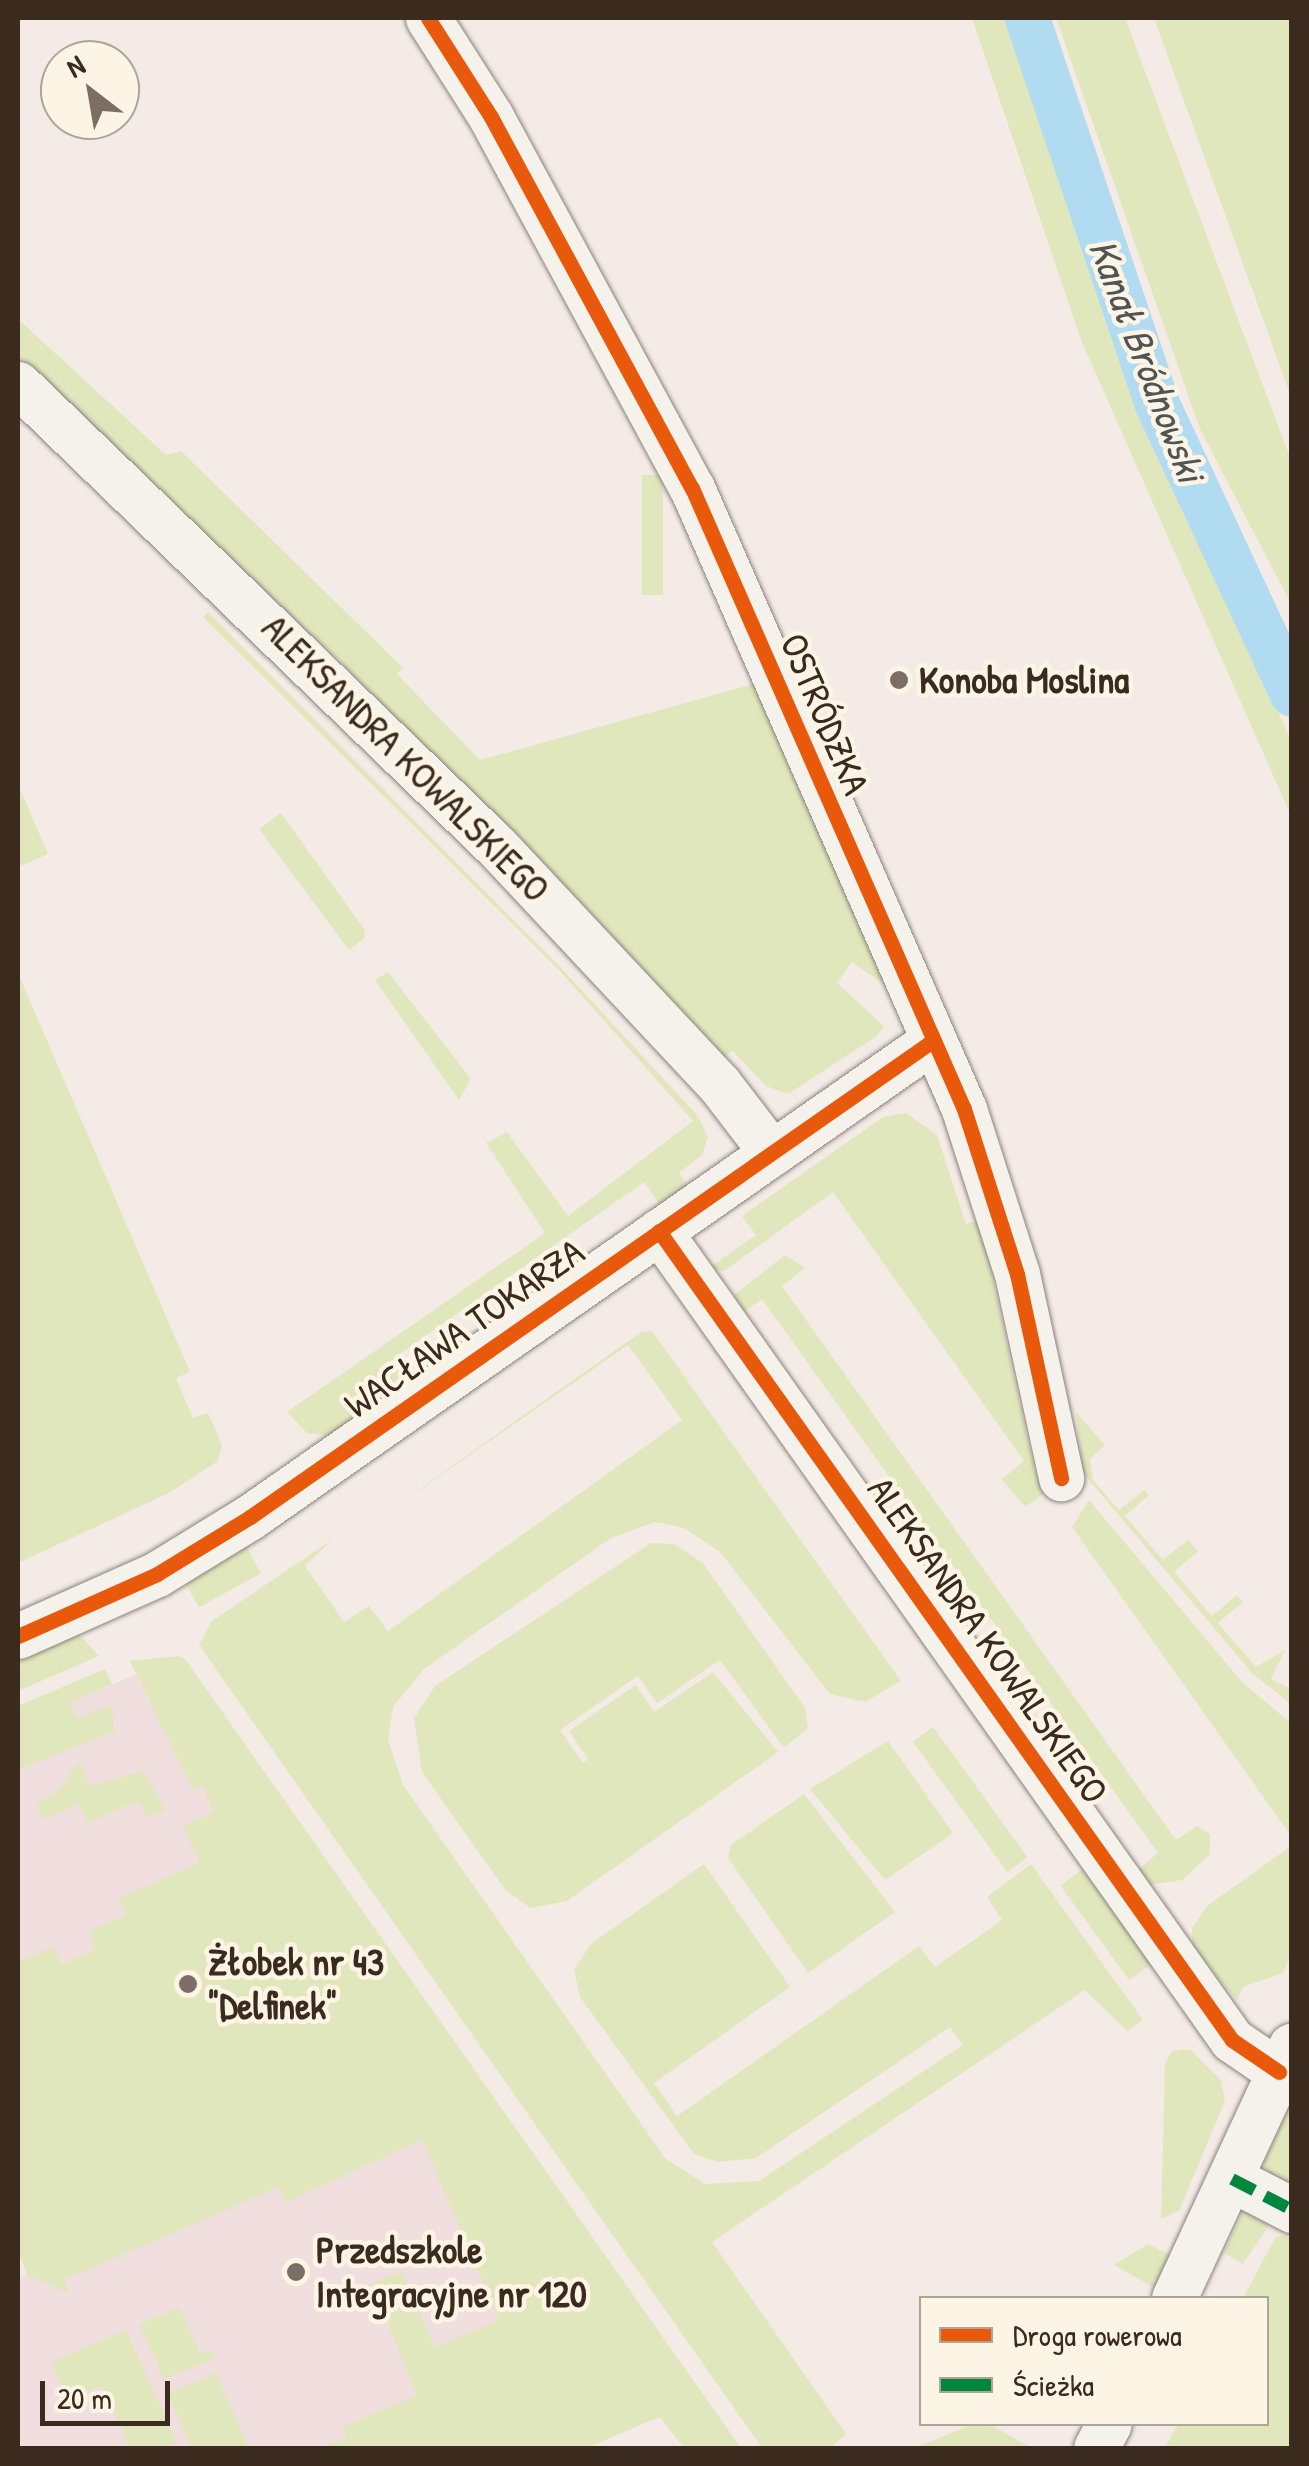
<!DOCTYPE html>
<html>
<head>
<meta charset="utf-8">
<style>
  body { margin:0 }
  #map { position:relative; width:1309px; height:2466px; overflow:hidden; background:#f4ebe7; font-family:"Patrick Hand",sans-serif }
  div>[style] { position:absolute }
  .built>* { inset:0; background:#f1dedf }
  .green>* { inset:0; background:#e1e7bc; transform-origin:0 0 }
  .canal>* { height:45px; margin:-22.5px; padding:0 22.5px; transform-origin:22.5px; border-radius:22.5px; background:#b1dbf1 }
  .roads { filter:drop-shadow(0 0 2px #89827d) drop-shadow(0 0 2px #89827d) }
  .minor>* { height:45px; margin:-22.5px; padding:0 22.5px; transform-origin:22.5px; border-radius:22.5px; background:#f5f1eb }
  .quiet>* { height:12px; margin-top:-6px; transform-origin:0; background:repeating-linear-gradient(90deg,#00873e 0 25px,transparent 0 37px) }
  .cycleway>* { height:15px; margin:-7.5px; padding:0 7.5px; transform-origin:7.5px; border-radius:7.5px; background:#e8590c }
  .dots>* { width:28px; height:28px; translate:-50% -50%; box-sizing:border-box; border:5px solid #fcf5e5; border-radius:50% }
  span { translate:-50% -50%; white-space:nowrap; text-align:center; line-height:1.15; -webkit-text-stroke:9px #fcf5e5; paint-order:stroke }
  .poi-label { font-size:38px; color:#3b2a1e; font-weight:700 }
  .left { translate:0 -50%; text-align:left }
  .street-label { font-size:38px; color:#3b2a1e }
  .water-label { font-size:40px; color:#515454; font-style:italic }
  .frame { position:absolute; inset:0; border:20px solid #3b2a1e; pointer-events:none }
  .legend { position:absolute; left:919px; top:2296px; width:350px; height:130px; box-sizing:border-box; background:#fcf5e5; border:2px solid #afa495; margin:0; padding:12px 18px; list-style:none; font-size:30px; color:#3b2a1e }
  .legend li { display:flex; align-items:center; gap:20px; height:50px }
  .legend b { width:50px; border:2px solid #afa495 }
  .north { position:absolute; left:40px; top:40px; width:100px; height:100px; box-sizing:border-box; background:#fcf5e5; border:2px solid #afa495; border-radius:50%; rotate:329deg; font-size:28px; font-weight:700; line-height:40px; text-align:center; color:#3b2a1e }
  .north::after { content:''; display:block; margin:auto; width:35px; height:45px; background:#7c6e64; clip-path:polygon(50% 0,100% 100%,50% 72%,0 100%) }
  .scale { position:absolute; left:40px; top:2381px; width:130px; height:45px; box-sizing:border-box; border:5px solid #3b2a1e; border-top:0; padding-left:12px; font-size:30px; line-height:35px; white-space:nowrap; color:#3b2a1e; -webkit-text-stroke:8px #fcf5e5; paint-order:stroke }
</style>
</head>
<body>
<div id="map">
  <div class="built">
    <div style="clip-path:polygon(141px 1672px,434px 2094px,586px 2448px,18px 2448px,18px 2279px,40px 2268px,18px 2217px,18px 1725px)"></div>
  </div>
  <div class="green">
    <div style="clip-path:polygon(972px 18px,1011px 18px,1147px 424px,1291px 740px,1291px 816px,1081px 340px)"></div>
    <div style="clip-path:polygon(1056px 18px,1125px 18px,1291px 460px,1291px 604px,1200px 429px)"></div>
    <div style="clip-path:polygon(1154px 18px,1291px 18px,1291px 396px,1286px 383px)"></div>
    <div style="clip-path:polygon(18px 319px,166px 455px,181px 451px,404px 669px,396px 673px,480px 760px,757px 683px,892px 990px,852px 962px,837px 983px,884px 1026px,877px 1036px,788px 1094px,766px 1086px,733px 1051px,722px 1059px,344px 665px,18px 359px)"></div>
    <div style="left:642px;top:475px;width:21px;height:120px"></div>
    <div style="clip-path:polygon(208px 612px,562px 969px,698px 1116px,708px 1137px,702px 1155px,679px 1173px,689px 1187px,661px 1206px,644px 1182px,394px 1358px,410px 1381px,331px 1436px,307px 1433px,287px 1412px,545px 1233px,486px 1143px,507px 1132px,568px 1216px,693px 1121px,559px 970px,203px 617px)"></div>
    <div style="clip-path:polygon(18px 784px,48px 854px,18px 867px)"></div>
    <div style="clip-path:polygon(281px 813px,364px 929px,365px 938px,349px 950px,259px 829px)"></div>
    <div style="clip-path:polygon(388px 972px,471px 1079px,459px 1100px,375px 980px)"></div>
    <div style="clip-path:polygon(18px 973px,190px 1372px,176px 1378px,193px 1418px,208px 1413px,222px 1445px,218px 1461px,169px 1493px,18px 1563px)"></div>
    <div style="clip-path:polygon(906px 1113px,937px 1135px,966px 1224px,980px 1220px,1034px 1469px,1049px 1490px,1025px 1507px,1002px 1479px,1024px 1461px,833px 1192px,724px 1271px,707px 1269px,756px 1235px,742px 1216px,883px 1117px)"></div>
    <div style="clip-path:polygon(785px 1255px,805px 1268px,782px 1286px,1176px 1840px,1197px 1826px,1210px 1834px,1210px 1854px,1182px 1880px,1149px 1885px,1138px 1870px,1158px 1853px,762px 1299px,739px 1315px,735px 1294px)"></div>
    <div style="clip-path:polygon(652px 1331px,901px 1681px,865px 1702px,830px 1694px,720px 1552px,684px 1528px,655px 1522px,611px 1538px,424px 1669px,393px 1707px,388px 1739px,403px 1785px,665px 2158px,705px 2184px,759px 2181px,963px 2045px,950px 2027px,756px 2158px,718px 2162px,694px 2154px,580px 1997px,574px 1969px,592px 1943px,704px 1864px,790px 1987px,654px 2083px,677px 2116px,919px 1946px,935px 1967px,1002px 1920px,987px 1897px,1031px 1864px,1143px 2020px,1127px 2031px,1085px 1990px,712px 2242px,846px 2434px,830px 2448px,762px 2448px,199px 1645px,212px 1621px,333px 1539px,305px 1566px,344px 1622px,369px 1606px,388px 1631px,682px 1420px,628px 1345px,359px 1532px,641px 1332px)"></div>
    <div style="clip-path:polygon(1076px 1412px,1105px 1445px,1090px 1459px,1093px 1480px,1119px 1510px,1144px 1490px,1149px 1495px,1125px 1516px,1163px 1560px,1188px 1540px,1198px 1551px,1174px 1572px,1212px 1616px,1237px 1595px,1243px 1602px,1218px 1623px,1256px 1667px,1285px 1650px,1271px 1679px,1291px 1689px,1291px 1704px,1252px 1673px,1083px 1473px)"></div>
    <div style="clip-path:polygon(1089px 1500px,1243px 1683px,1291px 1723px,1291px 1836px,1072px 1527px)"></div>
    <div style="clip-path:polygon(651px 1543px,674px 1544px,703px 1563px,805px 1708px,808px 1728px,784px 1748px,720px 1660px,657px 1703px,638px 1676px,560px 1730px,583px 1763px,588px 1759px,569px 1731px,636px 1685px,654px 1712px,713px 1672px,778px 1752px,567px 1901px,531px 1908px,506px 1891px,422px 1772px,414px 1718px,435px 1686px)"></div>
    <div style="left:246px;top:1546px;width:31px;height:71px;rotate:61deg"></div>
    <div style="clip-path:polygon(78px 1633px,99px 1656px,18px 1691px,18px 1656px)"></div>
    <div style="clip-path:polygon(178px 1656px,185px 1659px,741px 2448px,684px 2448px,660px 2417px,586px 2448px,320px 2448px,347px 2437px,343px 2427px,417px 2395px,371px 2284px,402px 2271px,435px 2347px,499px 2320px,422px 2140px,286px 2202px,279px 2187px,64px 2280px,69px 2293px,27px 2275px,18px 2251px,18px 1962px,53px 1947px,62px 1964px,96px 1949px,89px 1931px,126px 1915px,119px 1898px,199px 1863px,183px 1826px,213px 1812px,202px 1786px,193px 1790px,130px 1661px)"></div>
    <div style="clip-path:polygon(105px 1669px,112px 1684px,70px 1703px,77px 1719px,111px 1704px,115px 1731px,18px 1770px,18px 1706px)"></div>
    <div style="left:933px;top:1727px;width:161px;height:25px;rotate:54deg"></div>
    <div style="clip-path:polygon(888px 1741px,953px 1833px,885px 1880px,810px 1789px)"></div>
    <div style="clip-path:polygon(79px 1761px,90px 1786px,143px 1771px,166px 1810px,148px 1818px,139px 1800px,87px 1823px,79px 1804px,43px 1819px,35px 1803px,55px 1794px)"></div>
    <div style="clip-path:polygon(804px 1794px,895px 1912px,808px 1973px,728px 1858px,731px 1845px)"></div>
    <div style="clip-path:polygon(1291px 1846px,1291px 1954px,1283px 1973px,1243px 1987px,1237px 2000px,1192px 1947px,1192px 1928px,1207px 1906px)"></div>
    <div style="left:1083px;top:1869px;width:117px;height:28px;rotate:54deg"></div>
    <div style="clip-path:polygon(1190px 2049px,1221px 2080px,1225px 2101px,1179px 2211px,1161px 2219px,1165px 2062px,1173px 2051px)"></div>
    <div style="clip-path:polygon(1291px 2099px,1292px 2175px,1287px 2184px,1267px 2176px,1264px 2163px)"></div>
    <div style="clip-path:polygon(1254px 2208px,1275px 2216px,1243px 2264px,1224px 2253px,1242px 2213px)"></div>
    <div style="clip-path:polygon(1289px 2233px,1291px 2448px,1165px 2448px,1178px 2424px,1266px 2424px,1266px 2298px,1243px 2298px,1275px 2238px)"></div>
    <div style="clip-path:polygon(1148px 2244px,1172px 2256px,1155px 2288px,1114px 2265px)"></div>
    <div style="clip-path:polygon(180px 2307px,200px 2354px,212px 2350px,216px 2358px,164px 2379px,139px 2324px)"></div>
    <div style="clip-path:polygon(126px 2330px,177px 2443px,164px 2448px,130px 2448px,102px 2386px,68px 2400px,51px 2362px)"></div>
    <div style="clip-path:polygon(216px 2373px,249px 2448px,192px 2448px,168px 2393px)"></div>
    <div style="clip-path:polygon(972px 2424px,994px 2427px,1032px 2448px,915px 2448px)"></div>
  </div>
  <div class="canal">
    <div style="left:1027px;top:18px;width:405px;rotate:71.4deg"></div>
    <div style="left:1156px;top:402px;width:322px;rotate:65deg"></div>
  </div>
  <div class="roads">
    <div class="minor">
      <div style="left:428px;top:18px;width:117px;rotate:57.5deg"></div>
      <div style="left:491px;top:117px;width:422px;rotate:61.6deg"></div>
      <div style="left:692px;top:488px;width:678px;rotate:66.35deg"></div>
      <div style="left:964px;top:1109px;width:173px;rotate:72.2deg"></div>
      <div style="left:1017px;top:1274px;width:209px;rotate:77.8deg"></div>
      <div style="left:18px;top:384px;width:666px;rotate:44.03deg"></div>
      <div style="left:497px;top:847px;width:325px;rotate:46.9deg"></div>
      <div style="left:719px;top:1084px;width:87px;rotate:52.5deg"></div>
      <div style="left:659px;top:1231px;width:991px;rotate:54.69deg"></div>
      <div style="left:1232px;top:2040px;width:57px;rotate:34.2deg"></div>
      <div style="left:18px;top:1636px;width:152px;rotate:-24deg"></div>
      <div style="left:157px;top:1574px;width:109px;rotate:-31.5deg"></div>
      <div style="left:250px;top:1517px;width:830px;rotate:-34.9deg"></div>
      <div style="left:1232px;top:2179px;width:68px;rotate:27.3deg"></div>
      <div style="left:1174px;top:2298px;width:278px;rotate:-65.1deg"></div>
      <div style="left:1096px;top:2448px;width:27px;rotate:-62deg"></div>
    </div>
  </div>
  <div class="quiet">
    <div style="left:1232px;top:2179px;width:68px;rotate:27.3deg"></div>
  </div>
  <div class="cycleway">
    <div style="left:428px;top:18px;width:117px;rotate:57.5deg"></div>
    <div style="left:491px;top:117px;width:422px;rotate:61.6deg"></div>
    <div style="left:692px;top:488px;width:678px;rotate:66.35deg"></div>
    <div style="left:964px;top:1109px;width:173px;rotate:72.2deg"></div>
    <div style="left:1017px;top:1274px;width:209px;rotate:77.8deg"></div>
    <div style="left:659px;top:1231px;width:991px;rotate:54.69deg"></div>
    <div style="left:1232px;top:2040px;width:57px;rotate:34.2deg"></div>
    <div style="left:18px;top:1636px;width:152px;rotate:-24deg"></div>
    <div style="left:157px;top:1574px;width:109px;rotate:-31.5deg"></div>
    <div style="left:250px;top:1517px;width:830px;rotate:-34.9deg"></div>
  </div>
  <div class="dots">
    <div style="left:899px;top:680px;background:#7c6e64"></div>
    <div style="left:188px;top:1984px;background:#7c6e64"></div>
    <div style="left:296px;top:2272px;background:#7c6e64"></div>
  </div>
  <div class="poi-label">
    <span class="left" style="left:919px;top:680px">Konoba Moslina</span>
    <span class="left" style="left:208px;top:1984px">Żłobek nr 43<br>"Delfinek"</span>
    <span class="left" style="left:316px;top:2272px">Przedszkole<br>Integracyjne nr 120</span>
  </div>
  <div class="street-label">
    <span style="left:825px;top:714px;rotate:67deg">OSTRÓDZKA</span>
    <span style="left:406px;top:758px;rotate:45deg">ALEKSANDRA KOWALSKIEGO</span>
    <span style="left:464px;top:1328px;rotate:-35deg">WACŁAWA TOKARZA</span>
    <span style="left:988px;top:1640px;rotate:55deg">ALEKSANDRA KOWALSKIEGO</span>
  </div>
  <div class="water-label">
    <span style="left:1148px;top:360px;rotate:69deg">Kanał Bródnowski</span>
  </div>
  <div class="frame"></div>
  <ul class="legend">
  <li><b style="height:12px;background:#e8590c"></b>Droga rowerowa</li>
  <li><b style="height:12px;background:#00873e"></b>Ścieżka</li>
  </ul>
  <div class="north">N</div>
  <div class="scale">20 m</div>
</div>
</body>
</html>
